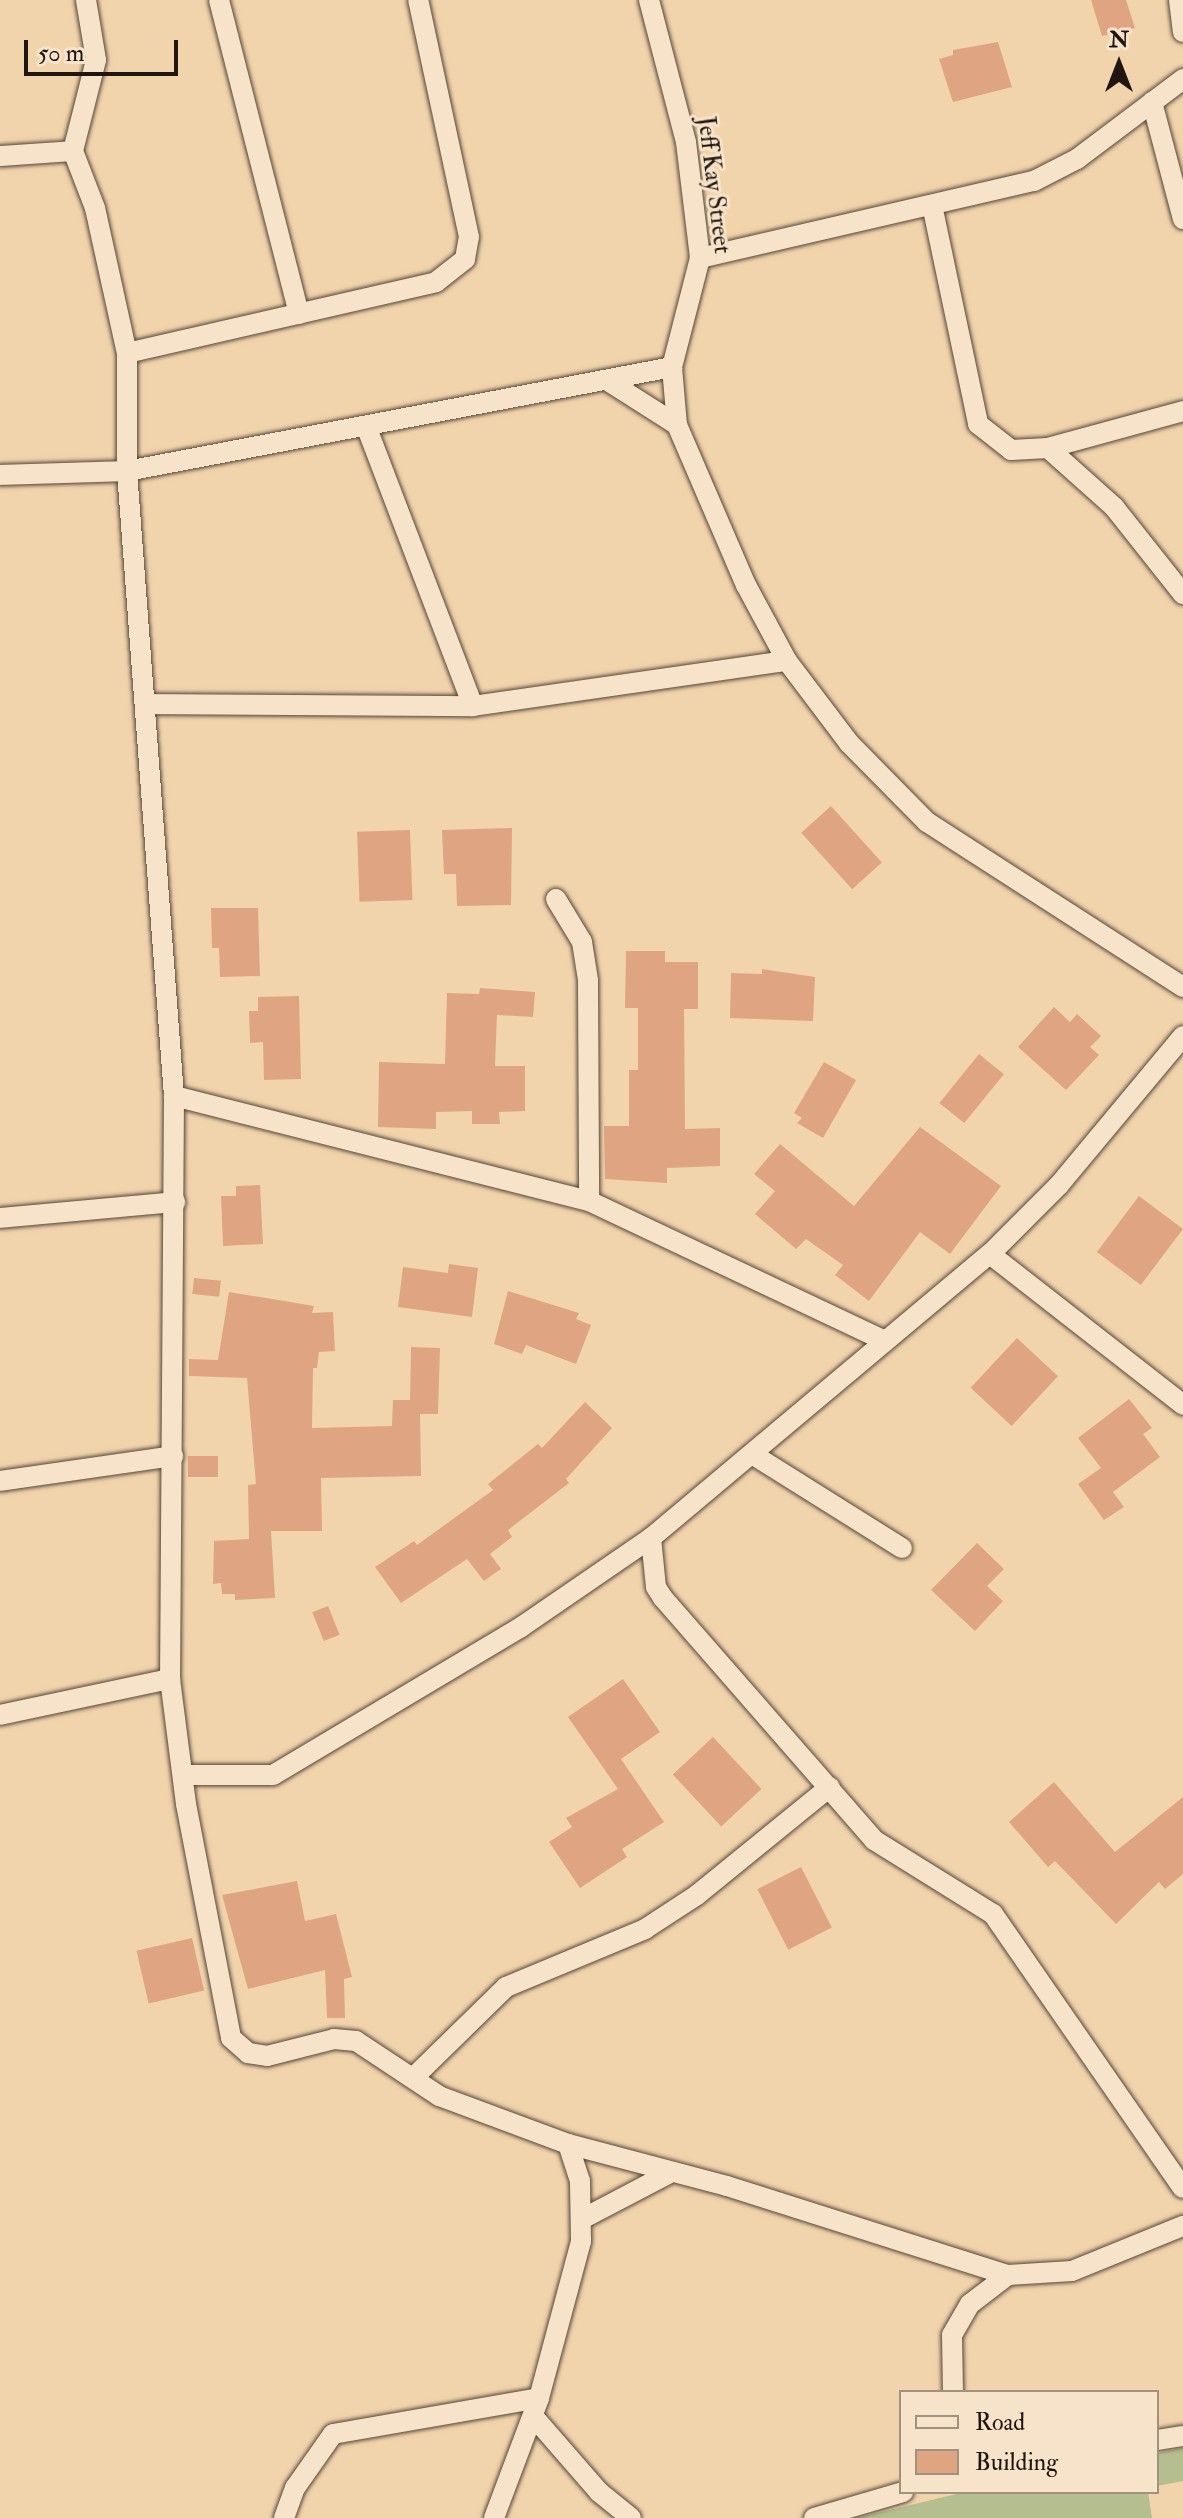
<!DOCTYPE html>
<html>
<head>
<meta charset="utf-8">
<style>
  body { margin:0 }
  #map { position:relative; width:1183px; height:2518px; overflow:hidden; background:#f2d4ac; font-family:"IM FELL Double Pica",serif }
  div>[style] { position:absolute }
  .green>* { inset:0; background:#b5be8e }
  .building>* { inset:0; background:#dfa582; transform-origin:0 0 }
  .roads { filter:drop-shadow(0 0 2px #544537) drop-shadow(0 0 2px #544537) }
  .street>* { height:20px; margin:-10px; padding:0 10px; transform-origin:10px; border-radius:10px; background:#f7e3c9 }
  span { translate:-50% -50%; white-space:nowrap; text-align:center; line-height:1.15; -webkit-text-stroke:6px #f7e3c9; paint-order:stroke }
  .street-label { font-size:24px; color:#201510 }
  .legend { position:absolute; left:899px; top:2390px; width:260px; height:104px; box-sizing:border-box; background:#f7e3c9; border:2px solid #a1917f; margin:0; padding:10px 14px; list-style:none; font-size:24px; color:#201510 }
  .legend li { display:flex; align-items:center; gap:16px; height:40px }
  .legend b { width:40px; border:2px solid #a1917f }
  .north { position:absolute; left:1079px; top:24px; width:80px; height:80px; -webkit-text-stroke:6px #f7e3c9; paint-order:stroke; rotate:0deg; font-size:22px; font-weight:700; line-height:32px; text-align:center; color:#201510 }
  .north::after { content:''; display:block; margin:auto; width:28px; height:36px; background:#201510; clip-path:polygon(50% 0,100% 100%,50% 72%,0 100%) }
  .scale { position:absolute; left:24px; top:40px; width:154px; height:36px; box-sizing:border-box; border:4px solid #201510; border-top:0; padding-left:10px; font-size:24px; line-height:28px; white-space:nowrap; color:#201510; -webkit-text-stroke:6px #f7e3c9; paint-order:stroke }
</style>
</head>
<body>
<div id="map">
  <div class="green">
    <div style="clip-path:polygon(1183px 2448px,1183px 2481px,1157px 2486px,1157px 2453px)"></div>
    <div style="clip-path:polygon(965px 2492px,1148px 2492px,1152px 2518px,856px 2518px)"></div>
  </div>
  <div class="building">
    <div style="clip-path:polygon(1091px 0,1126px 0,1135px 28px,1102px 36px)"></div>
    <div style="clip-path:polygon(998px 42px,1012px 87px,953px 102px,939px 59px,953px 55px,953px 50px)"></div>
    <div style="left:831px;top:806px;width:76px;height:40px;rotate:48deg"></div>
    <div style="clip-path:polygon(512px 828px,511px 905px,457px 906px,456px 874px,444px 874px,442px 830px)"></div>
    <div style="left:410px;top:830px;width:70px;height:53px;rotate:88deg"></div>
    <div style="clip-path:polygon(211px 908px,258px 908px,260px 976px,220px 977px,219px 948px,212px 948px)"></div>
    <div style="clip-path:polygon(626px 951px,665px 951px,665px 962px,698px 962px,698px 1009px,684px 1009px,685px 1129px,720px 1128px,720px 1166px,667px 1168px,667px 1183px,605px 1179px,604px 1126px,629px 1126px,629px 1070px,638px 1070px,638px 1008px,625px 1008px)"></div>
    <div style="clip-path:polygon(762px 969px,815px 977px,813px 1021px,730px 1018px,731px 973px,762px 974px)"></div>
    <div style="clip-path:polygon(480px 988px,535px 992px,533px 1017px,497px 1015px,495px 1066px,525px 1066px,525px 1111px,499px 1112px,500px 1124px,472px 1124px,472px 1111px,436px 1112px,436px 1129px,378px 1127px,379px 1062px,445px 1064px,447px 993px,479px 994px)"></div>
    <div style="clip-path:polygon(299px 996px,301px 1079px,264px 1080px,263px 1042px,250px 1043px,249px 1011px,258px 1011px,258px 997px)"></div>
    <div style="clip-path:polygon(1054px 1007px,1070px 1022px,1077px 1014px,1101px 1036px,1090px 1047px,1099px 1055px,1066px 1090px,1018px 1047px)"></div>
    <div style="left:979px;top:1054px;width:32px;height:63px;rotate:39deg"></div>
    <div style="clip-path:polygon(824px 1062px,856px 1080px,823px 1138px,797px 1123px,802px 1118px,794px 1113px)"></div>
    <div style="clip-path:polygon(920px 1127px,1001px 1186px,950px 1254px,920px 1232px,869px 1301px,835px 1275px,843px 1265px,806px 1239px,796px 1249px,755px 1214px,775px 1191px,754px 1174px,780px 1144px,854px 1206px)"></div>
    <div style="clip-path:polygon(260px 1185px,263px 1244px,223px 1246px,221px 1196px,236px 1196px,236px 1186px)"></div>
    <div style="left:1139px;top:1196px;width:55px;height:70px;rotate:37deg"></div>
    <div style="clip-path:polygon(449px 1264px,478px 1268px,472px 1317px,398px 1307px,403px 1267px,448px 1273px)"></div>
    <div style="left:194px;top:1278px;width:27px;height:16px;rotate:6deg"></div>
    <div style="clip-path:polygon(508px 1291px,579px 1313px,576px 1319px,591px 1325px,576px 1364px,526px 1345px,522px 1354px,494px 1344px)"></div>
    <div style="clip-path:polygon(229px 1292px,314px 1306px,312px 1313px,333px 1312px,335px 1351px,319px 1352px,317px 1368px,313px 1368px,312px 1428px,392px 1426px,393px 1400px,410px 1400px,411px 1347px,440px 1348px,438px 1414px,420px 1414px,421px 1476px,321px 1478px,322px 1531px,271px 1531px,275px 1598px,235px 1600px,235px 1594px,222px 1594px,221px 1583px,213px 1584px,214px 1541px,249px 1539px,248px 1485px,256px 1484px,247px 1378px,189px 1376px,189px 1359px,218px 1360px)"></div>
    <div style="left:1017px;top:1338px;width:56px;height:68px;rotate:43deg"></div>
    <div style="clip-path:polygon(1129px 1399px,1152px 1428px,1143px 1434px,1160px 1457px,1113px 1492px,1124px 1507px,1104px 1520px,1078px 1484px,1101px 1468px,1078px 1438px)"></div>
    <div style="clip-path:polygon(585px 1402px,612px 1428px,566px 1479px,569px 1483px,508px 1530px,512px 1537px,490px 1554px,501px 1569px,484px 1581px,467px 1559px,401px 1603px,375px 1567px,414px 1541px,417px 1545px,493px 1490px,488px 1484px,538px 1444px,542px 1448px)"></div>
    <div style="left:188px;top:1456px;width:30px;height:21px"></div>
    <div style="clip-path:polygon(977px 1543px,1004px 1569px,987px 1586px,1003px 1601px,975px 1631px,931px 1590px)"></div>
    <div style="left:328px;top:1606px;width:31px;height:17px;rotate:68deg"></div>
    <div style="clip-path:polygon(623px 1679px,660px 1732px,621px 1759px,664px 1822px,622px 1849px,627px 1857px,580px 1888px,549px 1842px,572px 1827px,566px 1818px,618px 1789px,568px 1717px)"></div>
    <div style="left:713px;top:1737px;width:71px;height:55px;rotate:47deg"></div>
    <div style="clip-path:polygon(1054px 1782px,1115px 1852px,1183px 1797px,1183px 1874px,1165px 1889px,1159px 1882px,1116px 1924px,1055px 1861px,1048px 1867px,1009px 1822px)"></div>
    <div style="left:801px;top:1867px;width:68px;height:49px;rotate:63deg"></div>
    <div style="clip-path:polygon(297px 1881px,305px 1921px,336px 1914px,352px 1977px,344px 1979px,345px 2018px,327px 2018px,325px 1970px,248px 1989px,222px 1895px)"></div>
    <div style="left:192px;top:1938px;width:54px;height:57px;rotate:77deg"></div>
  </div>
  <div class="roads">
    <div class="street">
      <div style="left:86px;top:0;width:61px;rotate:80.5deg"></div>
      <div style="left:96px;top:60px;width:94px;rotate:104.2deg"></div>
      <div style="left:73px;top:151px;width:61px;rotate:68.9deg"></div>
      <div style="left:95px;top:208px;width:148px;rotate:77.6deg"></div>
      <div style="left:127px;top:353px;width:118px;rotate:90deg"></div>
      <div style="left:127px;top:471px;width:627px;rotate:85.7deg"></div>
      <div style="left:174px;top:1096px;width:583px;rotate:90.39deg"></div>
      <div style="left:170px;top:1679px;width:126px;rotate:82.7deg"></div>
      <div style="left:186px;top:1804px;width:238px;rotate:79.1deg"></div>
      <div style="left:231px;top:2038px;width:23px;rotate:41deg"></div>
      <div style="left:248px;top:2053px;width:19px;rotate:9deg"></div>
      <div style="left:267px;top:2056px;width:69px;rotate:-14.2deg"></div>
      <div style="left:334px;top:2039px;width:22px;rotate:5deg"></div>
      <div style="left:356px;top:2041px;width:100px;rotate:33.5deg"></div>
      <div style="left:439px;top:2096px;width:138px;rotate:20.4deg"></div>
      <div style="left:568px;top:2144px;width:164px;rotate:14.8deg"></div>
      <div style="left:727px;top:2186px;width:295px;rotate:17.6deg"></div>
      <div style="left:1008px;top:2275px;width:64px;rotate:-3.6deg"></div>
      <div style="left:1072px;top:2271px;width:120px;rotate:-22.1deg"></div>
      <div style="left:219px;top:0;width:324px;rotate:75.7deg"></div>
      <div style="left:649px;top:0;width:147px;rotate:75.4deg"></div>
      <div style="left:686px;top:142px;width:117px;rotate:83.1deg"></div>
      <div style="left:700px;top:258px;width:113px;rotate:104.4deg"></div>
      <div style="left:672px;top:367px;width:58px;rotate:85.1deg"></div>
      <div style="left:1179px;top:0;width:32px;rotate:83deg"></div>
      <div style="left:1152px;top:102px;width:121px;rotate:75.2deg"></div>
      <div style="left:0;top:156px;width:73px;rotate:-3.9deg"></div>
      <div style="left:932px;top:205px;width:224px;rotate:78.1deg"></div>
      <div style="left:978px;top:424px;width:42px;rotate:38.2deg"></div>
      <div style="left:1011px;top:450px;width:37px;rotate:-3deg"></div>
      <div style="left:1048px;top:448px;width:140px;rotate:-15.3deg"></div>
      <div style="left:700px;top:258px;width:343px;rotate:-13deg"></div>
      <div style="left:1034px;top:181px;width:48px;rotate:-27.1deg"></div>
      <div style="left:1077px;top:159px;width:133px;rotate:-37deg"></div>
      <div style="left:127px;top:353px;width:317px;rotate:-12.9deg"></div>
      <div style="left:436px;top:282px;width:37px;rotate:-38deg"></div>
      <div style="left:465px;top:259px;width:22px;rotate:-80deg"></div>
      <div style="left:469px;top:237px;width:242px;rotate:-102.1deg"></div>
      <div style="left:608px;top:381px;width:82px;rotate:32.5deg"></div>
      <div style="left:677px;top:425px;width:174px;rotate:66.7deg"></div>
      <div style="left:746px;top:585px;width:86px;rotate:61.7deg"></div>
      <div style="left:787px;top:661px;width:103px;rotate:52.9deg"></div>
      <div style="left:849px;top:743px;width:111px;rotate:45.4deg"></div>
      <div style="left:927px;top:822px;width:305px;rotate:32.8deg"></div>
      <div style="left:1048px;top:448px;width:89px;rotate:41.8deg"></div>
      <div style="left:1114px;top:507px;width:111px;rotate:51.6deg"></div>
      <div style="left:0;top:475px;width:127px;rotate:-1.8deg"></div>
      <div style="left:127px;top:471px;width:555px;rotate:-10.8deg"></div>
      <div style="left:147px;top:704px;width:326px;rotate:0.4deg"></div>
      <div style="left:473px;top:706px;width:300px;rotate:-110.9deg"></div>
      <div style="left:473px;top:706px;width:317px;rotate:-8.2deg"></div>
      <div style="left:556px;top:899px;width:50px;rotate:58.8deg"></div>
      <div style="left:582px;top:942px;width:39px;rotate:81deg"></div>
      <div style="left:588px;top:981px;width:220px;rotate:89.7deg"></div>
      <div style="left:174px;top:1096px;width:428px;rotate:14.2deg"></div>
      <div style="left:589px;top:1201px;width:327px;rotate:25.3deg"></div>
      <div style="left:0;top:1218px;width:176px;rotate:-5.2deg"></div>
      <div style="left:990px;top:1254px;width:245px;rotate:38deg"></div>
      <div style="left:752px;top:1454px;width:177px;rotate:32.1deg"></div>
      <div style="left:0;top:1481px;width:175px;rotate:-8.2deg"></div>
      <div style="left:651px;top:1538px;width:49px;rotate:84.2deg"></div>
      <div style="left:656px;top:1587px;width:13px;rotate:58deg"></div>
      <div style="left:663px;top:1598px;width:321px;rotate:48.9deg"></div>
      <div style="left:874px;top:1840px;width:140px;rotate:31.9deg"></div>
      <div style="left:993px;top:1914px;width:333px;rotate:55.3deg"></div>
      <div style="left:0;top:1715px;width:174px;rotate:-12deg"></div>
      <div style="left:183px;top:1775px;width:90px"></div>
      <div style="left:273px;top:1775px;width:289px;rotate:-30.8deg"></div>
      <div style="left:521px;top:1627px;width:158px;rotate:-34.4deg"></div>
      <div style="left:651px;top:1538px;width:442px;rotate:-40deg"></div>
      <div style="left:990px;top:1254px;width:98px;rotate:-45deg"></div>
      <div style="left:1059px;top:1185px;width:194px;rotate:-50.2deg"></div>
      <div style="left:413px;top:2078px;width:130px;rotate:-44.4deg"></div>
      <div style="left:506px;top:1987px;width:151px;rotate:-22.6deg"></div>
      <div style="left:645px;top:1929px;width:62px;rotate:-33.2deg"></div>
      <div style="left:697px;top:1895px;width:171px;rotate:-39.1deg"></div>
      <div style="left:584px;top:2218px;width:95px;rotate:-27.6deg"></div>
      <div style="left:953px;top:2392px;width:57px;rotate:-91deg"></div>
      <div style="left:952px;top:2335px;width:36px;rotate:-60deg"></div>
      <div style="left:970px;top:2304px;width:48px;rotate:-37.3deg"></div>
      <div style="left:533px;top:2416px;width:101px;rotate:49deg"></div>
      <div style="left:599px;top:2492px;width:41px;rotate:39.1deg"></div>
      <div style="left:1157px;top:2440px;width:26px;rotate:-9deg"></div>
      <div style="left:284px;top:2518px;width:32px;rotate:-70deg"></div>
      <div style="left:295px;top:2488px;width:66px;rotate:-54.9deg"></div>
      <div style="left:333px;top:2434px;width:209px;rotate:-9.9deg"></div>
      <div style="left:494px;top:2518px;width:128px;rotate:-69.4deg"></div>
      <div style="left:539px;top:2398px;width:163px;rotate:-75deg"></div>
      <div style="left:581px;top:2241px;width:60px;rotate:-91deg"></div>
      <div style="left:580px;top:2181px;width:39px;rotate:-108deg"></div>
      <div style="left:814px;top:2518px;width:93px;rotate:-16.3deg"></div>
    </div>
  </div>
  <div class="street-label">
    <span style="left:714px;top:185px;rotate:83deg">Jeff Kay Street</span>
  </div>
  <ul class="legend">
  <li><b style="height:10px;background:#f7e3c9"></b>Road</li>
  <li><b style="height:22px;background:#dfa582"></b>Building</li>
  </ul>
  <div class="north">N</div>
  <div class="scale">50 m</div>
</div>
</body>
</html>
